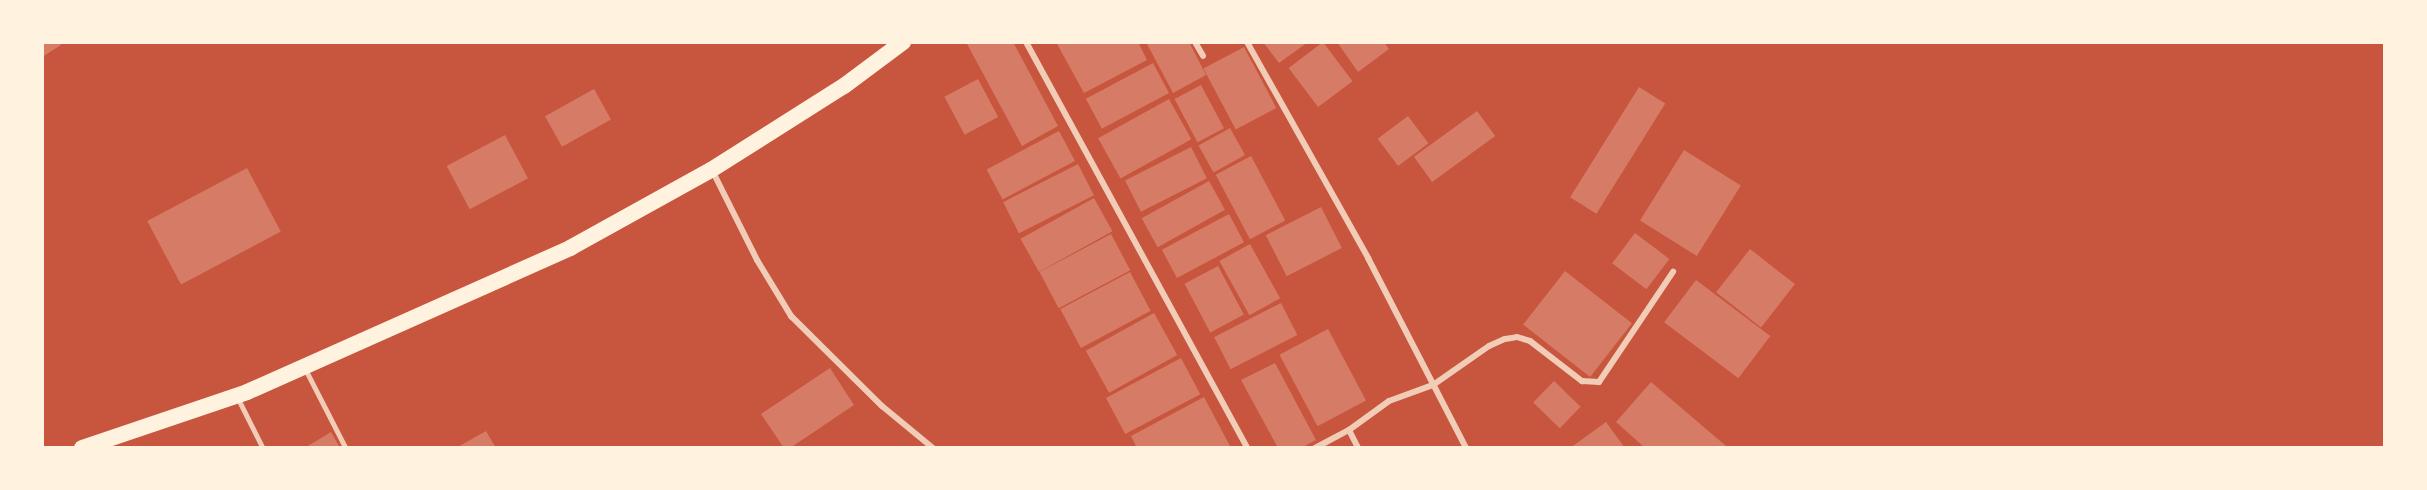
<!DOCTYPE html>
<html>
<head>
<meta charset="utf-8">
<style>
  body { margin:0 }
  #map { position:relative; width:2427px; height:490px; overflow:hidden; background:#c8553d; font-family:Lato,sans-serif }
  div>[style] { position:absolute }
  .building>* { inset:0; background:#d67c66; transform-origin:0 0 }
  .service>* { height:4.5px; margin:-2.25px; padding:0 2.25px; transform-origin:2.25px; border-radius:2.25px; background:#f1ccb7 }
  .minor>* { height:6px; margin:-3px; padding:0 3px; transform-origin:3px; border-radius:3px; background:#f1ccb7 }
  .trunk>* { height:16px; margin:-8px; padding:0 8px; transform-origin:8px; border-radius:8px; background:#fff3e0 }
  span { translate:-50% -50%; white-space:nowrap; text-align:center; line-height:1.15; -webkit-text-stroke:6px #fff3e0; paint-order:stroke }
  .frame { position:absolute; inset:0; border:44px solid #fff3e0; pointer-events:none }
</style>
</head>
<body>
<div id="map">
  <div class="building">
    <div style="clip-path:polygon(42px 42px,59px 42px,61px 45px,42px 57px)"></div>
    <div style="clip-path:polygon(966px 42px,1013px 42px,1058px 126px,1022px 146px)"></div>
    <div style="clip-path:polygon(1056px 42px,1138px 42px,1147px 60px,1084px 93px)"></div>
    <div style="clip-path:polygon(1146px 42px,1189px 42px,1206px 75px,1173px 93px)"></div>
    <div style="clip-path:polygon(1263px 42px,1308px 42px,1279px 63px)"></div>
    <div style="left:1323px;top:42px;width:49px;height:43px;rotate:53deg"></div>
    <div style="clip-path:polygon(1337px 42px,1384px 42px,1389px 49px,1358px 72px)"></div>
    <div style="left:1244px;top:47px;width:69px;height:46px;rotate:62deg"></div>
    <div style="left:1153px;top:63px;width:34px;height:76px;rotate:62deg"></div>
    <div style="left:978px;top:79px;width:43px;height:38px;rotate:62deg"></div>
    <div style="left:1201px;top:85px;width:49px;height:30px;rotate:62deg"></div>
    <div style="left:1639px;top:87px;width:31px;height:130px;rotate:32deg"></div>
    <div style="left:594px;top:89px;width:35px;height:56px;rotate:61deg"></div>
    <div style="left:1169px;top:99px;width:46px;height:81px;rotate:61deg"></div>
    <div style="left:1477px;top:111px;width:31px;height:78px;rotate:54deg"></div>
    <div style="left:1408px;top:116px;width:34px;height:38px;rotate:53deg"></div>
    <div style="left:1230px;top:128px;width:31px;height:36px;rotate:61deg"></div>
    <div style="left:1059px;top:131px;width:34px;height:82px;rotate:62deg"></div>
    <div style="left:505px;top:135px;width:49px;height:66px;rotate:62deg"></div>
    <div style="left:1191px;top:147px;width:35px;height:74px;rotate:63deg"></div>
    <div style="left:1684px;top:150px;width:67px;height:83px;rotate:32deg"></div>
    <div style="left:1251px;top:156px;width:73px;height:40px;rotate:62deg"></div>
    <div style="left:1078px;top:164px;width:35px;height:84px;rotate:63deg"></div>
    <div style="left:247px;top:168px;width:72px;height:113px;rotate:62deg"></div>
    <div style="left:1209px;top:181px;width:33px;height:77px;rotate:61deg"></div>
    <div style="left:1094px;top:198px;width:38px;height:84px;rotate:61deg"></div>
    <div style="left:1321px;top:207px;width:46px;height:62px;rotate:63deg"></div>
    <div style="left:1229px;top:214px;width:32px;height:76px;rotate:62deg"></div>
    <div style="left:1635px;top:233px;width:43px;height:38px;rotate:37deg"></div>
    <div style="left:1111px;top:234px;width:41px;height:81px;rotate:62deg"></div>
    <div style="left:1250px;top:244px;width:62px;height:35px;rotate:61deg"></div>
    <div style="left:1750px;top:249px;width:57px;height:55px;rotate:38deg"></div>
    <div style="left:1218px;top:266px;width:55px;height:38px;rotate:62deg"></div>
    <div style="left:1565px;top:271px;width:85px;height:68px;rotate:38deg"></div>
    <div style="left:1130px;top:272px;width:44px;height:79px;rotate:62deg"></div>
    <div style="left:1696px;top:280px;width:93px;height:53px;rotate:37deg"></div>
    <div style="left:1281px;top:303px;width:36px;height:75px;rotate:63deg"></div>
    <div style="left:1154px;top:313px;width:48px;height:78px;rotate:61deg"></div>
    <div style="left:1328px;top:329px;width:81px;height:55px;rotate:62deg"></div>
    <div style="left:1181px;top:358px;width:41px;height:85px;rotate:62deg"></div>
    <div style="clip-path:polygon(1275px 363px,1316px 440px,1301px 448px,1278px 448px,1241px 380px)"></div>
    <div style="clip-path:polygon(830px 368px,854px 405px,790px 448px,784px 448px,761px 414px)"></div>
    <div style="left:1554px;top:381px;width:37px;height:30px;rotate:44deg"></div>
    <div style="clip-path:polygon(1651px 382px,1726px 446px,1724px 448px,1645px 448px,1616px 422px)"></div>
    <div style="clip-path:polygon(1204px 397px,1231px 448px,1137px 448px,1131px 436px)"></div>
    <div style="clip-path:polygon(1606px 422px,1625px 448px,1570px 448px)"></div>
    <div style="clip-path:polygon(486px 431px,496px 448px,456px 448px)"></div>
    <div style="clip-path:polygon(331px 432px,340px 448px,309px 448px,308px 446px)"></div>
  </div>
  <div class="service">
    <div style="left:306px;top:370px;width:88px;rotate:62.9deg"></div>
    <div style="left:238px;top:398px;width:56px;rotate:63.4deg"></div>
  </div>
  <div class="minor">
    <div style="left:1026px;top:42px;width:462px;rotate:61.4deg"></div>
    <div style="left:1195px;top:42px;width:16px;rotate:60deg"></div>
    <div style="left:1247px;top:42px;width:248px;rotate:60.7deg"></div>
    <div style="left:1368px;top:258px;width:214px;rotate:62.7deg"></div>
    <div style="left:712px;top:170px;width:101px;rotate:63.4deg"></div>
    <div style="left:757px;top:260px;width:66px;rotate:58.7deg"></div>
    <div style="left:791px;top:316px;width:128px;rotate:44.7deg"></div>
    <div style="left:882px;top:406px;width:66px;rotate:39.5deg"></div>
    <div style="left:1349px;top:430px;width:20px;rotate:63deg"></div>
    <div style="left:1315px;top:448px;width:38px;rotate:-28deg"></div>
    <div style="left:1349px;top:430px;width:49px;rotate:-35.9deg"></div>
    <div style="left:1389px;top:401px;width:47px;rotate:-20deg"></div>
    <div style="left:1433px;top:385px;width:68px;rotate:-34.9deg"></div>
    <div style="left:1489px;top:346px;width:17px;rotate:-24deg"></div>
    <div style="left:1505px;top:339px;width:12px;rotate:-9deg"></div>
    <div style="left:1517px;top:337px;width:14px;rotate:17deg"></div>
    <div style="left:1530px;top:341px;width:66px;rotate:37.6deg"></div>
    <div style="left:1582px;top:381px;width:17px;rotate:3deg"></div>
    <div style="left:1599px;top:382px;width:133px;rotate:-56.1deg"></div>
  </div>
  <div class="trunk">
    <div style="left:82px;top:448px;width:174px;rotate:-18.7deg"></div>
    <div style="left:247px;top:392px;width:354px;rotate:-24deg"></div>
    <div style="left:570px;top:248px;width:161px;rotate:-29deg"></div>
    <div style="left:711px;top:170px;width:157px;rotate:-32.3deg"></div>
    <div style="left:844px;top:86px;width:74px;rotate:-36.7deg"></div>
  </div>
  <div class="frame"></div>
</div>
</body>
</html>
